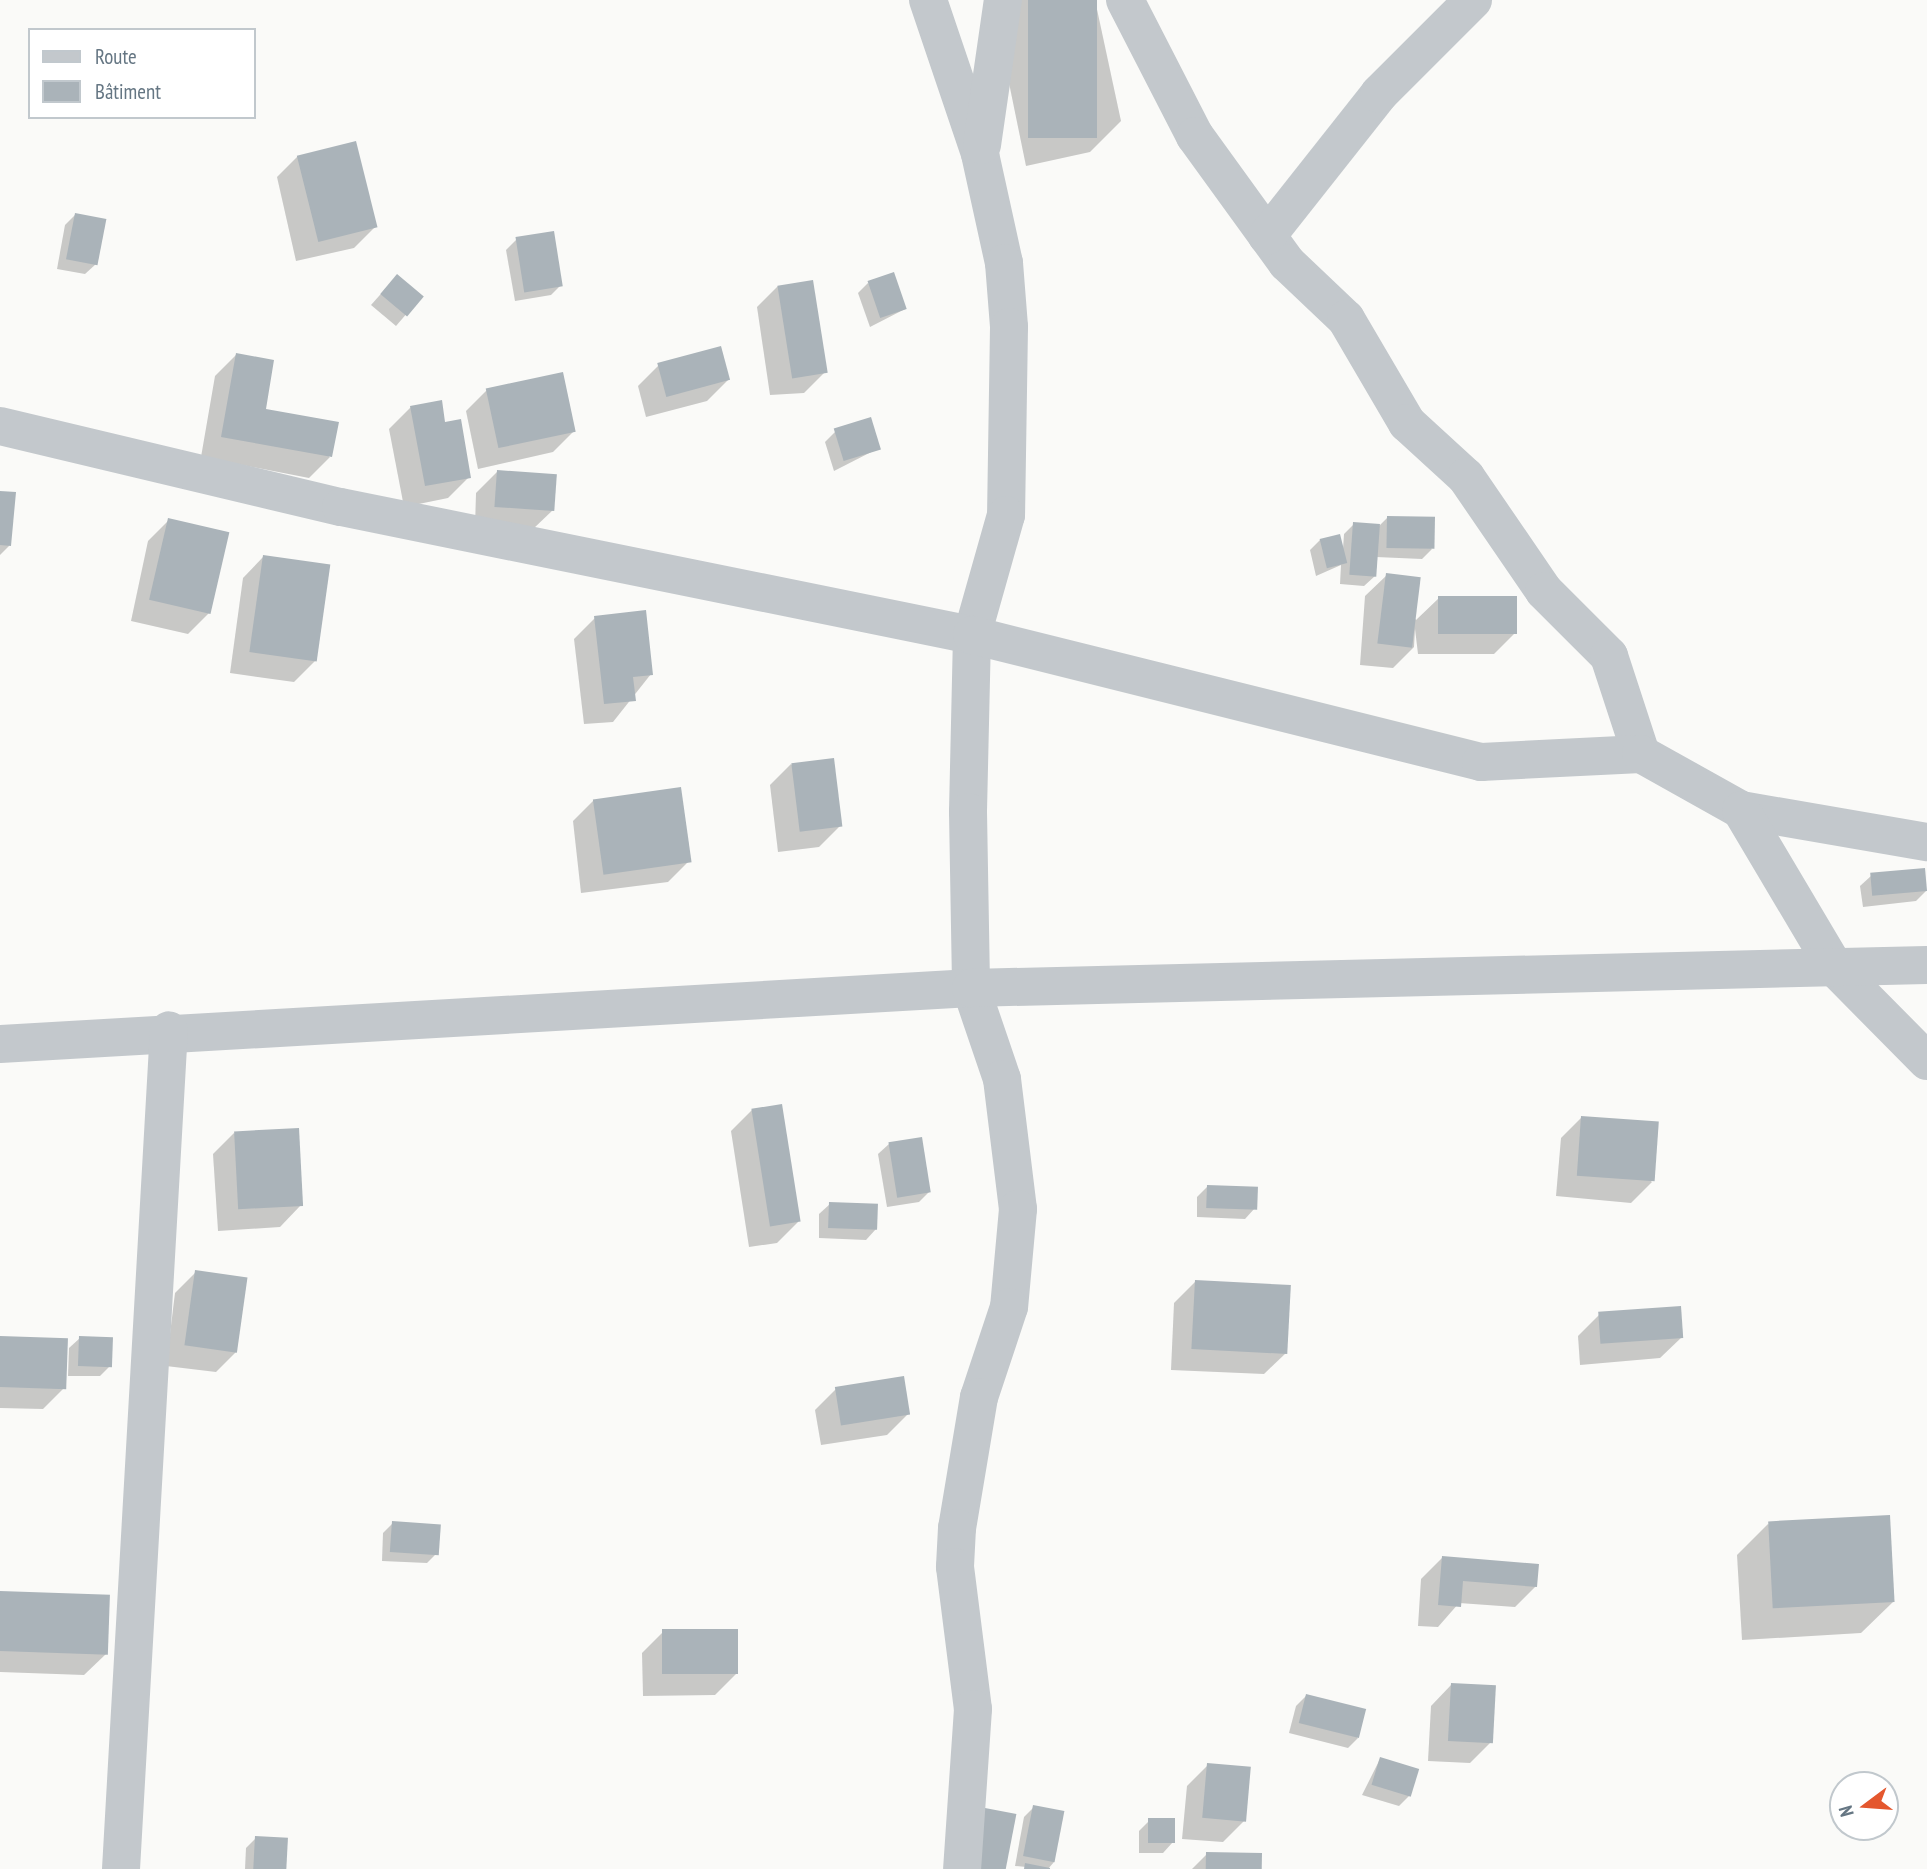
<!DOCTYPE html>
<html>
<head>
<meta charset="utf-8">
<style>
  body { margin:0 }
  #map { position:relative; width:1927px; height:1869px; overflow:hidden; background:#fafaf8; font-family:"PT Sans Narrow",sans-serif }
  div>[style] { position:absolute }
  .shadow>* { inset:0; background:#0003 }
  .building>* { inset:0; background:#aab3b9; transform-origin:0 0 }
  .street>* { height:38px; margin:-19px; padding:0 19px; transform-origin:19px; border-radius:19px; background:#c3c8cc }
  span { translate:-50% -50%; white-space:nowrap; text-align:center; line-height:1.15; -webkit-text-stroke:7px #fff; paint-order:stroke }
  .legend { position:absolute; left:28px; top:28px; width:228px; height:91px; box-sizing:border-box; background:#fff; border:2px solid #c1c8cd; margin:0; padding:9px 12px; list-style:none; font-size:21px; color:#657683 }
  .legend li { display:flex; align-items:center; gap:14px; height:35px }
  .legend b { width:35px; border:2px solid #c1c8cd }
  .north { position:absolute; left:1829px; top:1771px; width:70px; height:70px; box-sizing:border-box; background:#fff; border:2px solid #c1c8cd; border-radius:50%; rotate:254deg; font-size:19px; font-weight:700; line-height:28px; text-align:center; color:#657683 }
  .north::after { content:''; display:block; margin:auto; width:24px; height:32px; background:#e4572e; clip-path:polygon(50% 0,100% 100%,50% 72%,0 100%) }
</style>
</head>
<body>
<div id="map">
  <div class="shadow">
    <div style="clip-path:polygon(992px 0,1095px 0,1121px 121px,1090px 152px,1026px 166px)"></div>
    <div style="clip-path:polygon(298px 156px,375px 227px,354px 248px,296px 261px,277px 177px)"></div>
    <div style="clip-path:polygon(75px 215px,96px 264px,85px 274px,57px 269px,65px 225px)"></div>
    <div style="clip-path:polygon(516px 240px,561px 285px,551px 295px,515px 301px,506px 250px)"></div>
    <div style="clip-path:polygon(868px 283px,905px 309px,870px 327px,858px 293px)"></div>
    <div style="clip-path:polygon(778px 286px,825px 372px,804px 393px,770px 395px,757px 307px)"></div>
    <div style="clip-path:polygon(387px 287px,421px 297px,396px 326px,371px 305px)"></div>
    <div style="clip-path:polygon(236px 355px,264px 410px,330px 457px,309px 478px,201px 457px,215px 376px)"></div>
    <div style="clip-path:polygon(659px 365px,728px 380px,707px 401px,646px 417px,638px 386px)"></div>
    <div style="clip-path:polygon(487px 390px,574px 431px,553px 452px,478px 469px,466px 411px)"></div>
    <div style="clip-path:polygon(411px 407px,444px 424px,469px 477px,448px 498px,404px 507px,389px 429px)"></div>
    <div style="clip-path:polygon(835px 432px,879px 448px,834px 471px,825px 442px)"></div>
    <div style="clip-path:polygon(497px 472px,554px 509px,532px 530px,475px 527px,476px 493px)"></div>
    <div style="clip-path:polygon(0 493px,9px 546px,0 555px)"></div>
    <div style="clip-path:polygon(1388px 517px,1432px 549px,1422px 559px,1376px 557px,1375px 576px,1364px 586px,1340px 584px,1341px 565px,1316px 576px,1310px 550px,1320px 540px,1343px 549px,1344px 534px,1354px 524px,1379px 526px)"></div>
    <div style="clip-path:polygon(169px 520px,209px 613px,188px 634px,131px 621px,148px 541px)"></div>
    <div style="clip-path:polygon(264px 556px,315px 661px,294px 682px,230px 673px,243px 578px)"></div>
    <div style="clip-path:polygon(1387px 575px,1416px 620px,1439px 598px,1515px 633px,1494px 654px,1418px 654px,1415px 629px,1414px 647px,1393px 668px,1360px 665px,1365px 596px)"></div>
    <div style="clip-path:polygon(595px 618px,651px 674px,613px 722px,584px 724px,574px 639px)"></div>
    <div style="clip-path:polygon(791px 764px,840px 826px,819px 847px,778px 852px,770px 785px)"></div>
    <div style="clip-path:polygon(594px 800px,689px 861px,668px 882px,581px 893px,573px 821px)"></div>
    <div style="clip-path:polygon(1871px 876px,1926px 891px,1916px 901px,1863px 907px,1860px 886px)"></div>
    <div style="clip-path:polygon(752px 1110px,798px 1222px,777px 1243px,749px 1247px,731px 1131px)"></div>
    <div style="clip-path:polygon(1582px 1117px,1652px 1182px,1631px 1203px,1556px 1196px,1561px 1138px)"></div>
    <div style="clip-path:polygon(234px 1133px,301px 1205px,280px 1227px,218px 1231px,213px 1154px)"></div>
    <div style="clip-path:polygon(889px 1144px,929px 1192px,919px 1202px,887px 1207px,878px 1154px)"></div>
    <div style="clip-path:polygon(1207px 1187px,1255px 1208px,1245px 1219px,1197px 1217px,1197px 1197px)"></div>
    <div style="clip-path:polygon(830px 1204px,876px 1229px,866px 1240px,819px 1238px,819px 1214px)"></div>
    <div style="clip-path:polygon(196px 1272px,237px 1351px,216px 1372px,166px 1366px,175px 1293px)"></div>
    <div style="clip-path:polygon(1195px 1282px,1286px 1353px,1264px 1374px,1171px 1370px,1174px 1303px)"></div>
    <div style="clip-path:polygon(1599px 1315px,1682px 1337px,1660px 1358px,1580px 1365px,1578px 1336px)"></div>
    <div style="clip-path:polygon(0 1338px,64px 1388px,43px 1409px,0 1408px)"></div>
    <div style="clip-path:polygon(80px 1338px,110px 1366px,100px 1376px,68px 1376px,69px 1348px)"></div>
    <div style="clip-path:polygon(836px 1389px,908px 1414px,887px 1435px,821px 1445px,815px 1410px)"></div>
    <div style="clip-path:polygon(393px 1523px,437px 1553px,427px 1563px,382px 1561px,383px 1533px)"></div>
    <div style="clip-path:polygon(1768px 1524px,1893px 1602px,1861px 1633px,1742px 1640px,1737px 1555px)"></div>
    <div style="clip-path:polygon(1442px 1558px,1536px 1586px,1515px 1607px,1459px 1603px,1438px 1627px,1418px 1626px,1421px 1579px)"></div>
    <div style="clip-path:polygon(0 1593px,106px 1654px,84px 1675px,0 1672px)"></div>
    <div style="clip-path:polygon(663px 1632px,736px 1674px,715px 1695px,643px 1696px,642px 1653px)"></div>
    <div style="clip-path:polygon(1452px 1684px,1491px 1742px,1470px 1763px,1428px 1761px,1431px 1706px)"></div>
    <div style="clip-path:polygon(1306px 1696px,1358px 1738px,1348px 1748px,1289px 1733px,1296px 1706px)"></div>
    <div style="clip-path:polygon(1380px 1759px,1409px 1796px,1399px 1806px,1362px 1795px)"></div>
    <div style="clip-path:polygon(1208px 1765px,1244px 1821px,1223px 1842px,1182px 1839px,1187px 1786px)"></div>
    <div style="clip-path:polygon(1034px 1807px,1054px 1862px,1048px 1869px,1015px 1866px,1024px 1817px)"></div>
    <div style="clip-path:polygon(1149px 1821px,1173px 1842px,1163px 1853px,1139px 1853px,1139px 1831px)"></div>
    <div style="clip-path:polygon(256px 1838px,284px 1869px,245px 1869px,246px 1848px)"></div>
    <div style="clip-path:polygon(1207px 1854px,1260px 1869px,1192px 1869px)"></div>
  </div>
  <div class="building">
    <div style="left:1028px;top:0;width:69px;height:138px"></div>
    <div style="left:356px;top:141px;width:89px;height:61px;rotate:76deg"></div>
    <div style="left:75px;top:213px;width:32px;height:47px;rotate:11deg"></div>
    <div style="left:554px;top:231px;width:56px;height:39px;rotate:81deg"></div>
    <div style="left:894px;top:272px;width:39px;height:28px;rotate:71deg"></div>
    <div style="left:397px;top:274px;width:35px;height:26px;rotate:40deg"></div>
    <div style="left:813px;top:280px;width:94px;height:36px;rotate:81deg"></div>
    <div style="left:721px;top:346px;width:35px;height:66px;rotate:75deg"></div>
    <div style="clip-path:polygon(236px 353px,274px 360px,266px 409px,339px 422px,332px 457px,221px 437px)"></div>
    <div style="left:563px;top:372px;width:61px;height:79px;rotate:78deg"></div>
    <div style="clip-path:polygon(442px 400px,445px 422px,461px 419px,471px 478px,425px 486px,410px 406px)"></div>
    <div style="left:871px;top:417px;width:34px;height:39px;rotate:73deg"></div>
    <div style="left:497px;top:470px;width:60px;height:37px;rotate:4deg"></div>
    <div style="clip-path:polygon(0 491px,16px 492px,11px 546px,0 545px)"></div>
    <div style="left:1387px;top:516px;width:48px;height:32px;rotate:1deg"></div>
    <div style="left:168px;top:518px;width:63px;height:84px;rotate:13deg"></div>
    <div style="left:1353px;top:522px;width:27px;height:53px;rotate:4deg"></div>
    <div style="left:1340px;top:534px;width:30px;height:21px;rotate:76deg"></div>
    <div style="left:263px;top:555px;width:68px;height:98px;rotate:8deg"></div>
    <div style="left:1386px;top:573px;width:35px;height:71px;rotate:7deg"></div>
    <div style="left:1438px;top:596px;width:79px;height:38px"></div>
    <div style="clip-path:polygon(646px 610px,653px 675px,633px 677px,636px 701px,604px 704px,594px 616px)"></div>
    <div style="left:834px;top:758px;width:69px;height:43px;rotate:83deg"></div>
    <div style="left:681px;top:787px;width:76px;height:89px;rotate:82deg"></div>
    <div style="left:1925px;top:868px;width:23px;height:55px;rotate:85deg"></div>
    <div style="left:782px;top:1104px;width:119px;height:31px;rotate:81deg"></div>
    <div style="left:1581px;top:1116px;width:78px;height:60px;rotate:4deg"></div>
    <div style="left:299px;top:1128px;width:78px;height:65px;rotate:87deg"></div>
    <div style="left:922px;top:1137px;width:56px;height:34px;rotate:81deg"></div>
    <div style="left:1207px;top:1185px;width:51px;height:23px;rotate:2deg"></div>
    <div style="left:829px;top:1202px;width:49px;height:26px;rotate:2deg"></div>
    <div style="left:195px;top:1270px;width:53px;height:76px;rotate:8deg"></div>
    <div style="left:1195px;top:1280px;width:96px;height:69px;rotate:3deg"></div>
    <div style="left:1681px;top:1306px;width:32px;height:83px;rotate:86deg"></div>
    <div style="left:0;top:1336px;width:68px;height:51px;rotate:2deg"></div>
    <div style="left:79px;top:1336px;width:34px;height:30px;rotate:2deg"></div>
    <div style="left:904px;top:1376px;width:39px;height:70px;rotate:81deg"></div>
    <div style="left:1890px;top:1515px;width:87px;height:122px;rotate:87deg"></div>
    <div style="left:392px;top:1521px;width:49px;height:31px;rotate:4deg"></div>
    <div style="clip-path:polygon(1442px 1556px,1539px 1564px,1537px 1587px,1463px 1581px,1461px 1607px,1438px 1605px)"></div>
    <div style="left:0;top:1591px;width:110px;height:60px;rotate:2deg"></div>
    <div style="left:738px;top:1629px;width:45px;height:76px;rotate:90deg"></div>
    <div style="left:1451px;top:1683px;width:45px;height:58px;rotate:3deg"></div>
    <div style="left:1306px;top:1694px;width:62px;height:30px;rotate:14deg"></div>
    <div style="left:1380px;top:1757px;width:41px;height:29px;rotate:17deg"></div>
    <div style="left:1207px;top:1763px;width:44px;height:55px;rotate:5deg"></div>
    <div style="left:1033px;top:1805px;width:32px;height:52px;rotate:11deg"></div>
    <div style="left:985px;top:1808px;width:32px;height:62px;rotate:11deg"></div>
    <div style="left:1175px;top:1818px;width:25px;height:27px;rotate:90deg"></div>
    <div style="left:255px;top:1836px;width:33px;height:33px;rotate:3deg"></div>
    <div style="left:1206px;top:1852px;width:56px;height:17px;rotate:1deg"></div>
    <div style="clip-path:polygon(1025px 1863px,1050px 1868px,1050px 1869px,1024px 1869px)"></div>
  </div>
  <div class="street">
    <div style="left:928px;top:0;width:163px;rotate:71.3deg"></div>
    <div style="left:980px;top:154px;width:112px;rotate:77.6deg"></div>
    <div style="left:1004px;top:263px;width:64px;rotate:85.5deg"></div>
    <div style="left:1009px;top:327px;width:188px;rotate:90.9deg"></div>
    <div style="left:1006px;top:515px;width:125px;rotate:105.8deg"></div>
    <div style="left:972px;top:635px;width:177px;rotate:91.3deg"></div>
    <div style="left:968px;top:812px;width:176px;rotate:89deg"></div>
    <div style="left:971px;top:988px;width:96px;rotate:71.2deg"></div>
    <div style="left:1002px;top:1079px;width:131px;rotate:83deg"></div>
    <div style="left:1018px;top:1209px;width:98px;rotate:95.2deg"></div>
    <div style="left:1009px;top:1307px;width:95px;rotate:108.4deg"></div>
    <div style="left:979px;top:1397px;width:133px;rotate:99.5deg"></div>
    <div style="left:957px;top:1528px;width:39px;rotate:93deg"></div>
    <div style="left:955px;top:1567px;width:143px;rotate:82.8deg"></div>
    <div style="left:973px;top:1709px;width:160px;rotate:93.9deg"></div>
    <div style="left:1125px;top:0;width:153px;rotate:62.8deg"></div>
    <div style="left:1195px;top:136px;width:157px;rotate:54.1deg"></div>
    <div style="left:1287px;top:263px;width:81px;rotate:43.5deg"></div>
    <div style="left:1346px;top:319px;width:121px;rotate:59.6deg"></div>
    <div style="left:1407px;top:423px;width:80px;rotate:42.5deg"></div>
    <div style="left:1466px;top:477px;width:138px;rotate:55.6deg"></div>
    <div style="left:1544px;top:591px;width:92px;rotate:45deg"></div>
    <div style="left:1609px;top:656px;width:103px;rotate:71.9deg"></div>
    <div style="left:982px;top:145px;width:147px;rotate:-81.8deg"></div>
    <div style="left:1267px;top:236px;width:181px;rotate:-51.7deg"></div>
    <div style="left:1379px;top:94px;width:133px;rotate:-45deg"></div>
    <div style="left:0;top:426px;width:350px;rotate:13.4deg"></div>
    <div style="left:341px;top:507px;width:644px;rotate:11.47deg"></div>
    <div style="left:972px;top:635px;width:525px;rotate:14.01deg"></div>
    <div style="left:1481px;top:762px;width:160px;rotate:-2.9deg"></div>
    <div style="left:1641px;top:754px;width:115px;rotate:29.2deg"></div>
    <div style="left:1741px;top:810px;width:189px;rotate:9.8deg"></div>
    <div style="left:1741px;top:810px;width:184px;rotate:59.3deg"></div>
    <div style="left:1835px;top:968px;width:131px;rotate:45.3deg"></div>
    <div style="left:0;top:1044px;width:973px;rotate:-3.3deg"></div>
    <div style="left:971px;top:988px;width:956px;rotate:-1.38deg"></div>
    <div style="left:121px;top:1869px;width:840px;rotate:-86.73deg"></div>
  </div>
  <ul class="legend">
  <li><b style="height:9px;background:#c3c8cc"></b>Route</li>
  <li><b style="height:19px;background:#aab3b9"></b>Bâtiment</li>
  </ul>
  <div class="north">N</div>
</div>
</body>
</html>
